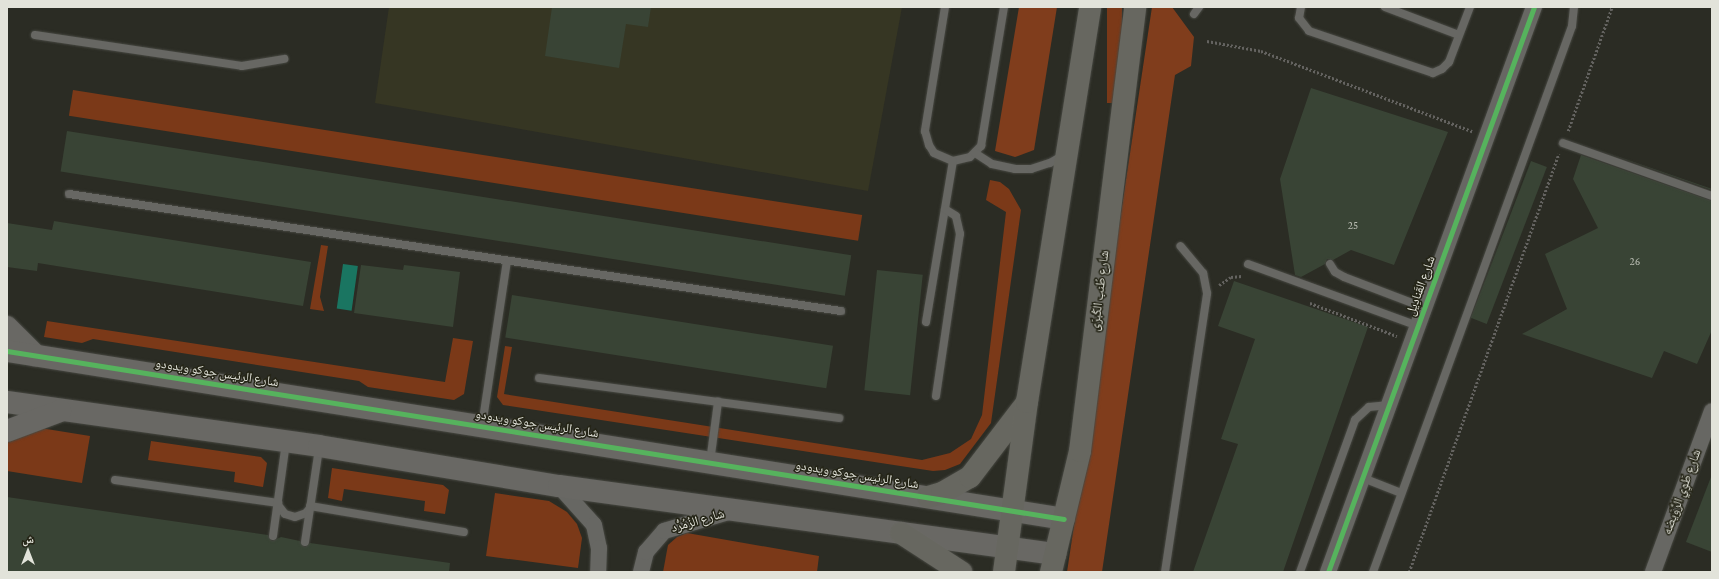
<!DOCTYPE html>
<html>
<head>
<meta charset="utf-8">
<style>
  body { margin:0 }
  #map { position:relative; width:1719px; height:579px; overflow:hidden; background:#2b2c24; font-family:"Crimson Pro","Noto Naskh Arabic",serif }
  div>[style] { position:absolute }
  .built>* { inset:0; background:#363623 }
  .green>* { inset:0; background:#7b3918; transform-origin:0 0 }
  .forest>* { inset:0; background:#803d1c }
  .water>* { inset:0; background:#1a7561; transform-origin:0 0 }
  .building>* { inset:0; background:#394435; transform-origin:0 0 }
  .path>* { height:2.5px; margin-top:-1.25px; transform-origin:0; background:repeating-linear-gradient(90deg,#646360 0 2px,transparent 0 4px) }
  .roads { filter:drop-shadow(0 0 1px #474842) drop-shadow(0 0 1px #474842) }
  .lane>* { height:8px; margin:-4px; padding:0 4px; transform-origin:4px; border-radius:4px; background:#676763 }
  .street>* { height:16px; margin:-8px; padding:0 8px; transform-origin:8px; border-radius:8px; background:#676763 }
  .secondary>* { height:22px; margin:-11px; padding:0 11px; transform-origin:11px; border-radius:11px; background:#696864 }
  .primary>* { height:22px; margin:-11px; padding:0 11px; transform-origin:11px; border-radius:11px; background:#676760 }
  .cycleway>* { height:5px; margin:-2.5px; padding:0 2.5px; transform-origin:2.5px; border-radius:2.5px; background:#56b35d }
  span { translate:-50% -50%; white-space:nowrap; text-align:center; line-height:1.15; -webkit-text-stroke:3px #252517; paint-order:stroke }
  .number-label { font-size:11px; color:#b8bbb1 }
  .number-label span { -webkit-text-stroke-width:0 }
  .street-label { font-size:13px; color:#e2e3da }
  .frame { position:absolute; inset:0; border:8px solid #e2e3da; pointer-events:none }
  .north { position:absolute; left:8px; top:531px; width:40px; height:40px; -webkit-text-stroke:3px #252517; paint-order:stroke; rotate:0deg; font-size:11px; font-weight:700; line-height:16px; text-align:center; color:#e2e3da }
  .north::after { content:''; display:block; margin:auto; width:14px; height:18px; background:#e2e3da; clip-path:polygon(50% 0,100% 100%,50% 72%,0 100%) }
</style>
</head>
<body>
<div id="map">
  <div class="built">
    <div style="clip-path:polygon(389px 7px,902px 7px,868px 191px,375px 103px)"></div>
  </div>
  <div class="green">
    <div style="left:1107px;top:7px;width:15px;height:96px"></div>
    <div style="left:73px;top:90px;width:799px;height:26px;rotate:9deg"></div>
    <div style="clip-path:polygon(990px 180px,1000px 182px,1009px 189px,1021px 210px,991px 423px,960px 464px,945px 470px,933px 471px,503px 405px,497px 397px,505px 346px,512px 347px,504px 394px,922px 460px,950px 453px,971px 439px,982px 415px,1006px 212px,986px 200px)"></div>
    <div style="clip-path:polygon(321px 245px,328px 246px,320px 297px,324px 311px,310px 309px)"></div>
    <div style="clip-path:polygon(47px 321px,445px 382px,453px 338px,473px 341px,464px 394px,454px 400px,368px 387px,359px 381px,93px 339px,82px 343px,44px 337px)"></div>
    <div style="clip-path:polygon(28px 426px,90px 436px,82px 483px,7px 471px,7px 439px)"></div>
    <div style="clip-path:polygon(151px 441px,261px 457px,267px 463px,263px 487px,234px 482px,235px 472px,148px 460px)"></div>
    <div style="clip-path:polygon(332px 468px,443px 485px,449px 490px,445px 514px,424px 511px,425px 501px,344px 489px,342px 501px,328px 498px)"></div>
    <div style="clip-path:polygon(495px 493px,549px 501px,567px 512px,577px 524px,582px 538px,578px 568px,486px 556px)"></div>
    <div style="clip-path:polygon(687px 533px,819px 556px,817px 572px,663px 572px,668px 545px,677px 537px)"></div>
  </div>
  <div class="forest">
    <div style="clip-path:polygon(1019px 7px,1057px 7px,1034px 150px,1015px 157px,995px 151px)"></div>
    <div style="clip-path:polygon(1152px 7px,1172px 7px,1194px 37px,1191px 66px,1175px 75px,1102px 572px,1067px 572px)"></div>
  </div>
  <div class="water">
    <div style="left:343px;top:264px;width:15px;height:45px;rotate:8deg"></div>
  </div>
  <div class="building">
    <div style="clip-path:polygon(552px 7px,651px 7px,648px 27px,626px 24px,619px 68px,545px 56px)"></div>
    <div style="clip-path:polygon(1311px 88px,1448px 132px,1394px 265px,1351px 250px,1333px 260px,1327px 259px,1325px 264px,1301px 277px,1295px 275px,1280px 179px)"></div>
    <div style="left:67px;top:131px;width:794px;height:41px;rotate:9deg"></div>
    <div style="clip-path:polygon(1596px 149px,1712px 189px,1712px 190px)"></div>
    <div style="clip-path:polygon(1581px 155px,1712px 201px,1712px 330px,1697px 364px,1664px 351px,1652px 378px,1522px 334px,1567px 309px,1545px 254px,1598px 228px,1573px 179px)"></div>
    <div style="left:1531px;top:161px;width:17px;height:168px;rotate:21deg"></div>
    <div style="clip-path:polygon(54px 221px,311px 262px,303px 306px,38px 263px,37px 271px,7px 267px,7px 223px,52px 230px)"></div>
    <div style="clip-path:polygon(361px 265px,403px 270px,404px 265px,460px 272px,453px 327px,354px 313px)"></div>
    <div style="left:877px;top:270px;width:46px;height:121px;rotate:6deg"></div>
    <div style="clip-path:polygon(1234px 281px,1368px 327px,1283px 572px,1193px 572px,1238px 444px,1221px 439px,1255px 339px,1218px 326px)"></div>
    <div style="left:512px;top:295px;width:325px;height:43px;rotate:9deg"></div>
    <div style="clip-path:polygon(1711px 477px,1712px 477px,1712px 552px,1686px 542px)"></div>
    <div style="clip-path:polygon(7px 497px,268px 535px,272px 541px,281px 537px,300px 541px,305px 547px,310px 543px,450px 563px,449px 572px,7px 572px)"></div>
  </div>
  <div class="path">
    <div style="left:1207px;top:41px;width:55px;rotate:10.5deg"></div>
    <div style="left:1261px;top:51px;width:226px;rotate:20.8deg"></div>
    <div style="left:1568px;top:131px;width:132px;rotate:-70.5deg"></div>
    <div style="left:1219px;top:285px;width:14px;rotate:-34deg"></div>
    <div style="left:1231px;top:277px;width:11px;rotate:-5deg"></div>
    <div style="left:1310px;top:303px;width:93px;rotate:20.8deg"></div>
    <div style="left:1409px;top:572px;width:444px;rotate:-70.3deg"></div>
  </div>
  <div class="roads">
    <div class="lane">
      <div style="left:945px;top:7px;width:126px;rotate:99.2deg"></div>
      <div style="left:925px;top:131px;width:15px;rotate:74deg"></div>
      <div style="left:929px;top:145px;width:9px;rotate:58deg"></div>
      <div style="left:934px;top:153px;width:21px;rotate:23deg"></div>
      <div style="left:953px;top:161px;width:17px;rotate:-13deg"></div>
      <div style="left:970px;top:157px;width:16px;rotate:-45deg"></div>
      <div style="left:981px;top:146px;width:141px;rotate:-80.6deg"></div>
      <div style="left:1301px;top:7px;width:11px;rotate:100deg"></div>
      <div style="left:1299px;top:18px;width:16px;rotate:52deg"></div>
      <div style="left:1309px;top:31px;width:131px;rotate:18.7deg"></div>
      <div style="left:1433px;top:73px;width:10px;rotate:-24deg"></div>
      <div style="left:1442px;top:69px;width:10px;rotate:-45deg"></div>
      <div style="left:1449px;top:62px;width:59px;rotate:-69.1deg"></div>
      <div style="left:1385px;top:7px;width:79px;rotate:20.7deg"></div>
      <div style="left:1194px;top:14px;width:9px;rotate:-54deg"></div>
      <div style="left:35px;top:35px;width:209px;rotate:8.5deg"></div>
      <div style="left:242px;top:66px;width:43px;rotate:-9.5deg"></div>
      <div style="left:1563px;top:143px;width:158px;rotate:19.6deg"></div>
      <div style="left:975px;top:153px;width:20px;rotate:33deg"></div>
      <div style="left:992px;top:164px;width:24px;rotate:12deg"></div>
      <div style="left:1015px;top:169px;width:16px"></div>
      <div style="left:1031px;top:169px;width:20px;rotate:-18deg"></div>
      <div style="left:1050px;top:163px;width:14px;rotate:-30deg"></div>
      <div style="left:69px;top:194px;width:781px;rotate:8.62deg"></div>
      <div style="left:1248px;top:264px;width:181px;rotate:20deg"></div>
      <div style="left:1330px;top:264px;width:9px;rotate:58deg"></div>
      <div style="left:1335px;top:272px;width:10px;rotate:29deg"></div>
      <div style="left:1344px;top:277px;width:87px;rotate:20.9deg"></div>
      <div style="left:926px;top:322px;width:163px;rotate:-80.5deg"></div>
      <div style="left:539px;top:378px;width:303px;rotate:7.6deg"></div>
      <div style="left:936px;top:396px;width:164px;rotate:-81.6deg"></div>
      <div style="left:960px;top:234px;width:18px;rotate:-103deg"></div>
      <div style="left:956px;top:216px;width:13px;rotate:-148deg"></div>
      <div style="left:482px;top:426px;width:167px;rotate:-81.4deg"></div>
      <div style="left:710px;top:462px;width:61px;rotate:-82.4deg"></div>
      <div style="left:1363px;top:478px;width:41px;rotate:21.5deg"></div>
      <div style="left:115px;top:480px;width:165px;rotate:8deg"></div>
      <div style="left:278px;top:505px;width:11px;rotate:52deg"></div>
      <div style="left:285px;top:514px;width:10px;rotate:17deg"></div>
      <div style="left:295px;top:517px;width:12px;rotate:-20deg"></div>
      <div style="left:306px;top:513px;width:6px;rotate:-51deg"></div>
      <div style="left:310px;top:506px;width:156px;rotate:9.6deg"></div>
      <div style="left:273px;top:536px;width:95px;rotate:-82.1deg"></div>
      <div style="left:305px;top:542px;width:95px;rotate:-81.5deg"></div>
      <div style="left:1165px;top:572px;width:282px;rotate:-81.4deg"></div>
      <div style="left:1207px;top:293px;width:20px;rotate:-101deg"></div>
      <div style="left:1203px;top:273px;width:35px;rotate:-130deg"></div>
      <div style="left:1300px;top:572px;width:162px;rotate:-70.1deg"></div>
      <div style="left:1355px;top:420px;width:19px;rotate:-43deg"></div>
      <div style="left:1369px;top:407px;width:20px;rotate:-6deg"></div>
      <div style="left:1373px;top:572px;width:581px;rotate:-69.97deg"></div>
      <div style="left:1572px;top:26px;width:19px;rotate:-84deg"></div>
    </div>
    <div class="street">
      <div style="left:559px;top:486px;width:52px;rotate:48.1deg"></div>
      <div style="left:594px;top:525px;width:24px;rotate:78deg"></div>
      <div style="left:599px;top:548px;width:24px;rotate:92deg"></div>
      <div style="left:641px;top:572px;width:21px;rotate:-76deg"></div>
      <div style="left:646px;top:552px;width:28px;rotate:-49deg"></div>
      <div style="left:664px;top:531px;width:67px;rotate:-16.5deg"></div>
      <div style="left:1328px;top:572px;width:601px;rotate:-69.97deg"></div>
      <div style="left:1653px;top:572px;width:171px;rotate:-69.9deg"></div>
    </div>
    <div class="secondary">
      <div style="left:7px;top:327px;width:40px;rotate:45deg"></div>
      <div style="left:7px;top:351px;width:1070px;rotate:9.03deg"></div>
      <div style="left:7px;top:402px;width:315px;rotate:8deg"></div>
      <div style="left:319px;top:446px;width:243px;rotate:9.5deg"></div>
      <div style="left:559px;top:486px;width:501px;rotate:7.81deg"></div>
      <div style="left:7px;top:431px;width:57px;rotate:-20.7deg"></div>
    </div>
    <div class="primary">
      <div style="left:928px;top:497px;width:15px;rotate:-16deg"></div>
      <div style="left:942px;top:493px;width:32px;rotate:-30deg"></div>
      <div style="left:970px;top:477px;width:91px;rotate:-52.6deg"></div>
      <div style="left:901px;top:533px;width:72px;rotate:33deg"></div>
      <div style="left:1004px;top:572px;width:172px;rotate:-82.3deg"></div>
      <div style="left:1027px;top:402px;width:400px;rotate:-80.9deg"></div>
      <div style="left:1051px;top:572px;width:124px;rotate:-76.5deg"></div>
      <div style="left:1080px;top:451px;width:447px;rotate:-82.9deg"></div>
    </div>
  </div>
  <div class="cycleway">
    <div style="left:7px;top:351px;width:1070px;rotate:9.03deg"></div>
    <div style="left:1328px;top:572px;width:601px;rotate:-69.97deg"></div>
  </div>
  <div class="number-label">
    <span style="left:1353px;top:225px">25</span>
    <span style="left:1635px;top:261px">26</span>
  </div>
  <div class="street-label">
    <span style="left:1421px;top:286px;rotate:-70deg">شارع القَنادِيل</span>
    <span style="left:1100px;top:291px;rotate:-83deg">شارع طُنب الكُبرَى</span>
    <span style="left:217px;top:373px;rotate:9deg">شارع الرئيس جوكو ويدودو</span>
    <span style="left:537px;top:424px;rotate:9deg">شارع الرئيس جوكو ويدودو</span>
    <span style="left:857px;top:475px;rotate:9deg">شارع الرئيس جوكو ويدودو</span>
    <span style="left:1682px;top:492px;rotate:-70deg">شارع طَوِي الرِّوَيضه</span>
    <span style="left:698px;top:521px;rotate:-16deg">شارع الزُمُرُّد</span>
  </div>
  <div class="frame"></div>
  <div class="north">ش</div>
</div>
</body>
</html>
